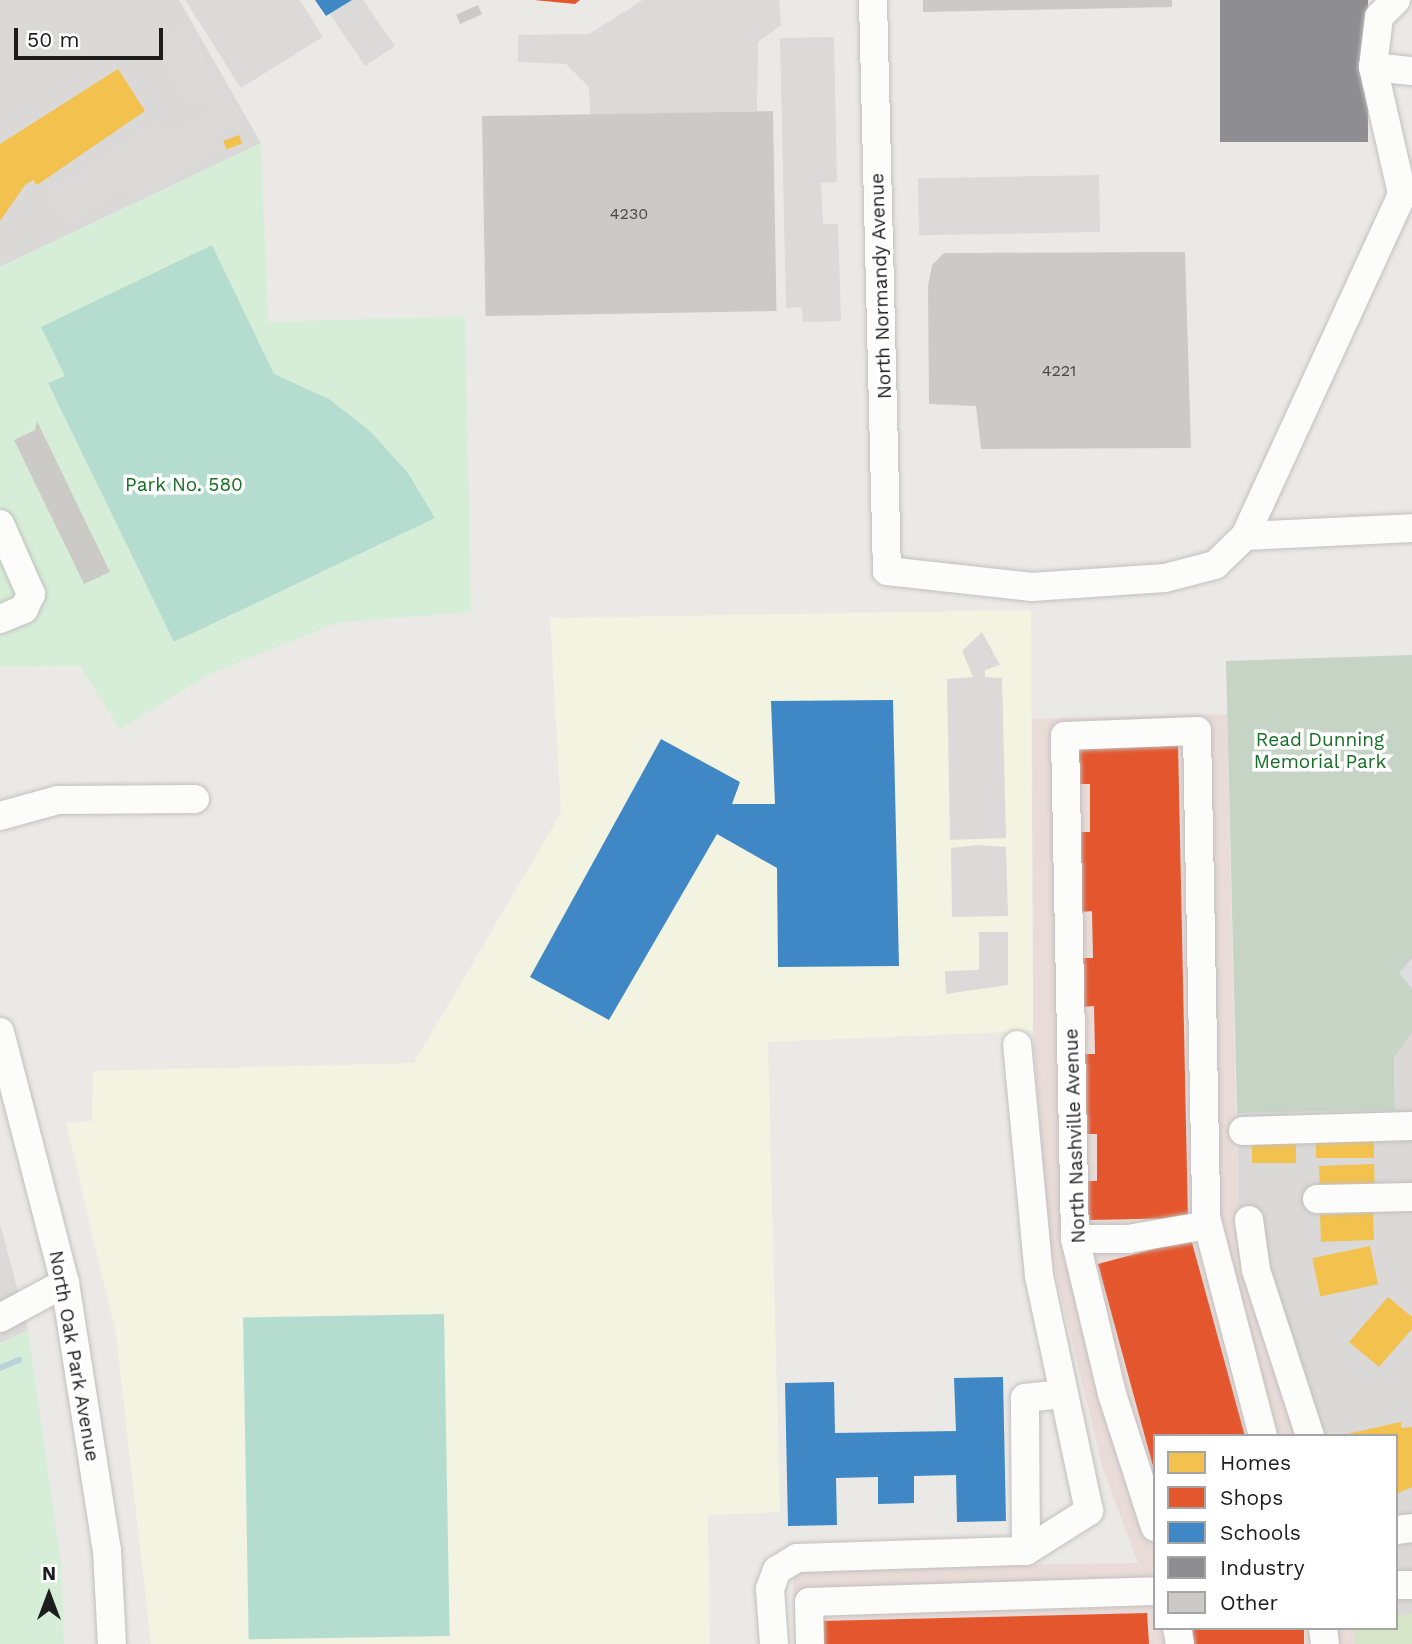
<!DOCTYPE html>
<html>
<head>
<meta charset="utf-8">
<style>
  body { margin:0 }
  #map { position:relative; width:1412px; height:1644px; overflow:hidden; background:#ebe9e5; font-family:"Work Sans",sans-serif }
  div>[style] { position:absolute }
  .residential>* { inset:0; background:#dad9d7 }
  .commercial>* { inset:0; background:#e8dbd8 }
  .education>* { inset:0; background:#f3f3e1 }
  .grass>* { inset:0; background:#d6e5c7 }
  .cemetery>* { inset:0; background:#c6d4c6 }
  .park>* { inset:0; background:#d6eed7 }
  .pitch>* { inset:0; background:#b5ddcf; transform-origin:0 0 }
  .parking>* { inset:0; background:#dbdad9; transform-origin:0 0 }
  .plaza>* { inset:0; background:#dddcdf }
  .homes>* { inset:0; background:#f2c14e; transform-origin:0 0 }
  .shops>* { inset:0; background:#e4572e; transform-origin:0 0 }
  .schools>* { inset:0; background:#3f88c5 }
  .industry>* { inset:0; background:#8d8d92; transform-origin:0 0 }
  .stream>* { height:6px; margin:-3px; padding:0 3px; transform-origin:3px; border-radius:3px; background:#bcd2da }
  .building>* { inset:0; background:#cccac6; transform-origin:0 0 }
  .roads { filter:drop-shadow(0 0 2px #c1c0be) drop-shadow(0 0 2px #c1c0be) }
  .minor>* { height:28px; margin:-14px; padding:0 14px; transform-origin:14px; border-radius:14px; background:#fcfcfb }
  span { translate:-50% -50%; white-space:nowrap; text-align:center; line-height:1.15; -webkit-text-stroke:7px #fff; paint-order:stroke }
  .number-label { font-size:16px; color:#494847 }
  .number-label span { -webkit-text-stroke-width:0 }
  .street-label { font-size:19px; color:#1d1d1d }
  .park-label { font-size:19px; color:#166f24 }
  .legend { position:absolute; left:1153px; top:1434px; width:245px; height:196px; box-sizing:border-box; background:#fff; border:2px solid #a5a5a5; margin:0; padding:9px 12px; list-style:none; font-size:21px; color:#1d1d1d }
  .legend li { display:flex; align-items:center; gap:14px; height:35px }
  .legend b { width:35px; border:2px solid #a5a5a5 }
  .north { position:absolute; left:14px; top:1560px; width:70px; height:70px; -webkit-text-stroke:5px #fff; paint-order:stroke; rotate:0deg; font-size:19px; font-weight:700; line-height:28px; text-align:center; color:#1d1d1d }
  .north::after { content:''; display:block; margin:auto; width:24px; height:32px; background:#1d1d1d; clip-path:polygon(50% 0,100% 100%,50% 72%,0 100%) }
  .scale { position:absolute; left:14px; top:28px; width:149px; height:32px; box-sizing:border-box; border:4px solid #1d1d1d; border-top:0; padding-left:9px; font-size:21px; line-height:24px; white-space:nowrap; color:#1d1d1d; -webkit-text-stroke:5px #fff; paint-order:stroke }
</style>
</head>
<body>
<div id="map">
  <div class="residential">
    <div style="clip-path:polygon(0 0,179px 0,261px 143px,0 267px)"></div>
    <div style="clip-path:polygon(1412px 1032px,1412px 1614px,1396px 1615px,1396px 1436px,1293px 1436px,1247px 1277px,1238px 1207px,1237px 1113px,1395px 1110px,1394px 1058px)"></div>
  </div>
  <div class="commercial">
    <div style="clip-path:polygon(1227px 714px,1238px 1207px,1247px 1277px,1293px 1436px,1155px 1436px,1155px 1628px,1354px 1628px,1355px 1644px,795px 1644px,793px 1568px,1138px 1563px,1103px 1469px,1049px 1246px,1033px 1031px,1032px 719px)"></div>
  </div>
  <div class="education">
    <div style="clip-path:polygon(1031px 610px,1033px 1031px,768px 1042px,780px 1512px,708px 1515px,710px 1644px,151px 1644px,116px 1335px,66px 1123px,92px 1121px,93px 1071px,414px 1063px,561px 813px,550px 618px)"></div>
  </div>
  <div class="grass">
    <div style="clip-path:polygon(1412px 1614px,1412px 1644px,1355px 1644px,1354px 1628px,1396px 1628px,1396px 1615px)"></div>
  </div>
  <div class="cemetery">
    <div style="clip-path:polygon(1412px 655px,1412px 1032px,1394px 1058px,1395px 1110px,1237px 1113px,1226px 661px)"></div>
  </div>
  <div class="park">
    <div style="clip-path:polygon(261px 143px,268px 322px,465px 316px,471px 612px,337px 623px,210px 674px,120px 729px,80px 666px,0 667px,0 267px)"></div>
    <div style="clip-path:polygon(28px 1330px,61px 1564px,64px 1644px,0 1644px,0 1343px)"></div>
  </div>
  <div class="pitch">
    <div style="clip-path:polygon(212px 245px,274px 374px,329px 399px,370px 431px,408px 473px,435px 518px,174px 642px,48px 383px,65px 376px,41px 327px)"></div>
    <div style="left:444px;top:1314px;width:322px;height:201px;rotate:89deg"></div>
  </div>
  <div class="parking">
    <div style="clip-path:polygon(185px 0,300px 0,323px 37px,241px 88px)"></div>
    <div style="clip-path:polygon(352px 0,363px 0,395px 46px,365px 66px,330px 14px)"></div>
    <div style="clip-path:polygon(643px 0,779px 0,781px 25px,758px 42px,757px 111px,590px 115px,589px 87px,566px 64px,518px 62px,518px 35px,589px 34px)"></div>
    <div style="clip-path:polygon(184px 25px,245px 121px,214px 135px,220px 148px,135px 202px,125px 188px,66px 226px,46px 194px,158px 121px,168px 136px,208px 113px,205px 97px,190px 105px,153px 45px)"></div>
    <div style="clip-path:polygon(834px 37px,837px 182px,821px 183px,823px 224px,838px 224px,841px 321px,803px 322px,802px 307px,786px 308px,780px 38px)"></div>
    <div style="left:1099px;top:175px;width:57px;height:181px;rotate:89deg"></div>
    <div style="clip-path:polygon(982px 632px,1000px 665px,985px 670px,985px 677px,1002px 678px,1006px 838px,950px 840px,947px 679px,973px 677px,962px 651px)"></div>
    <div style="clip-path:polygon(977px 845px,1006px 847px,1008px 916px,952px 917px,951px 848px)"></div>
    <div style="clip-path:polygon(979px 932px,1008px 932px,1008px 985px,946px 994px,945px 971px,979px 970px)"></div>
    <div style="clip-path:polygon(0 1223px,28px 1330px,0 1343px)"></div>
  </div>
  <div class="plaza">
    <div style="clip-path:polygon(1412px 958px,1412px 989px,1399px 973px)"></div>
  </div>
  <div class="homes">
    <div style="clip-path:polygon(118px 69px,145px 111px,37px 185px,33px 180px,25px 185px,0 221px,0 144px)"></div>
    <div style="left:239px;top:135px;width:9px;height:17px;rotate:69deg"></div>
    <div style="left:1374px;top:1132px;width:26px;height:58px;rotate:90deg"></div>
    <div style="left:1252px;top:1141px;width:44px;height:22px"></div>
    <div style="left:1374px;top:1164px;width:26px;height:55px;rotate:88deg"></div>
    <div style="left:1373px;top:1213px;width:27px;height:53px;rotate:88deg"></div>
    <div style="left:1370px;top:1246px;width:39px;height:59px;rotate:78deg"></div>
    <div style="clip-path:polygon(1388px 1297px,1412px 1317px,1412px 1329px,1379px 1367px,1349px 1342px)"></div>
    <div style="clip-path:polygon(1401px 1422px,1401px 1428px,1412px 1427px,1412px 1487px,1396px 1494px,1396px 1436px,1347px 1434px)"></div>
  </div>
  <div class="shops">
    <div style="clip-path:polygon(534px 0,580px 0,575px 4px)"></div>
    <div style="clip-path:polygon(1178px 742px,1188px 1218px,1088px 1220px,1087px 1181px,1097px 1181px,1097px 1134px,1085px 1134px,1083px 1054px,1095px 1054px,1094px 1006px,1082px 1007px,1081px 958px,1093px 958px,1092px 911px,1080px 912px,1078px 832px,1090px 832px,1090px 784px,1079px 784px,1078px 744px)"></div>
    <div style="clip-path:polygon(1191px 1239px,1245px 1436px,1155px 1436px,1154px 1470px,1098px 1264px)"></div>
    <div style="clip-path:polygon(1147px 1613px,1149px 1644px,821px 1644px,820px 1621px)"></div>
    <div style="left:1193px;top:1628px;width:111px;height:16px"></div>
  </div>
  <div class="schools">
    <div style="clip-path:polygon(315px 0,352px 0,326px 16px)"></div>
    <div style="clip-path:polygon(893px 700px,899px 966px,778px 967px,777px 868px,717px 834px,609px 1020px,530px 977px,661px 739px,740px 782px,732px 804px,775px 804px,771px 701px)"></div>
    <div style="clip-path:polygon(1003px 1377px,1006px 1521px,957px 1522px,956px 1475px,914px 1476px,914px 1503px,878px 1504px,878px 1477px,836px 1478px,837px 1525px,788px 1526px,785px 1383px,834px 1382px,835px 1433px,956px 1431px,954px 1378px)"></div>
  </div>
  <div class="industry">
    <div style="left:1220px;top:0;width:148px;height:142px"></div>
  </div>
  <div class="stream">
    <div style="left:0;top:1368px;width:21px;rotate:-23deg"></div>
  </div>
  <div class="building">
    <div style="clip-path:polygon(923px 0,1172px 0,1172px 7px,923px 12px)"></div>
    <div style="left:478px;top:5px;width:10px;height:24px;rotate:66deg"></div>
    <div style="left:773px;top:111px;width:200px;height:291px;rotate:89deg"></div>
    <div style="clip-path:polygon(1185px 252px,1191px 448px,981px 449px,976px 406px,929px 404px,928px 286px,932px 265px,944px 253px)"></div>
    <div style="clip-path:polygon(37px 421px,110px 572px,84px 584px,14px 440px,35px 430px)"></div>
  </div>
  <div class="roads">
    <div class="minor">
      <div style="left:873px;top:0;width:571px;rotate:88.6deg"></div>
      <div style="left:887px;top:571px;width:146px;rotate:6.3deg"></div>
      <div style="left:1032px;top:587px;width:133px;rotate:-3.9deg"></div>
      <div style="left:1165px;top:578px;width:52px;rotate:-14.6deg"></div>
      <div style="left:1215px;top:565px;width:42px;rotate:-44deg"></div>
      <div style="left:1245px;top:536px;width:376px;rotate:-65.3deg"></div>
      <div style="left:1402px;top:194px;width:10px;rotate:-11deg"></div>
      <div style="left:1396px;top:0;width:24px;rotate:135deg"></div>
      <div style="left:1379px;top:17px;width:50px;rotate:96.8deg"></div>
      <div style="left:1373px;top:67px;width:130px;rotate:77.1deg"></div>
      <div style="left:1373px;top:67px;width:39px;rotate:6deg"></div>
      <div style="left:0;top:524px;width:77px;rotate:66.1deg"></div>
      <div style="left:31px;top:594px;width:17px;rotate:115deg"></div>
      <div style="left:24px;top:609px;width:26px;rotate:157deg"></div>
      <div style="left:1245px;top:536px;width:167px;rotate:-2.7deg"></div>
      <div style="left:0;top:816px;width:60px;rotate:-15.4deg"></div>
      <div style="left:58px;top:800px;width:137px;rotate:-0.4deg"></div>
      <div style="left:0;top:1032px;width:259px;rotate:75.5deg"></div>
      <div style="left:65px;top:1283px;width:270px;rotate:81.1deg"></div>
      <div style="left:107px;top:1550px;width:94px;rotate:87deg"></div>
      <div style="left:1243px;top:1131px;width:169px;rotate:-1.7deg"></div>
      <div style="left:1317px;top:1199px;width:95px;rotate:-1.2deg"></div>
      <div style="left:1249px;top:1220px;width:50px;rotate:82deg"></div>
      <div style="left:1256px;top:1270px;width:175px;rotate:72deg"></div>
      <div style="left:1075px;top:1239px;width:53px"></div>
      <div style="left:1128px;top:1239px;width:81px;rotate:-9.9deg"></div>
      <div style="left:0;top:1318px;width:74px;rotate:-28.3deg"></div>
      <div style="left:1155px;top:1527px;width:140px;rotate:-107.9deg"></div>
      <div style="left:1112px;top:1394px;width:159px;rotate:-103.4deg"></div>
      <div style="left:1075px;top:1239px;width:503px;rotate:-91.14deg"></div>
      <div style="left:1065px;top:736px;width:132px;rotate:-2.2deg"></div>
      <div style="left:1197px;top:731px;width:486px;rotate:88.9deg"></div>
      <div style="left:1206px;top:1217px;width:226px;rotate:75.4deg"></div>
      <div style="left:1396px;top:1530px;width:16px;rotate:-7deg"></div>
      <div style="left:1026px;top:1551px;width:153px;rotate:-90.4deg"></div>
      <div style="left:1025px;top:1398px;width:39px;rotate:-6deg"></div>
      <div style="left:1396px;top:1585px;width:16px"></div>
      <div style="left:1177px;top:1628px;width:16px;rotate:79deg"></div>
      <div style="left:1323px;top:1628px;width:16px;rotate:83deg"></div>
      <div style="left:774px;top:1644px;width:55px;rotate:-94.2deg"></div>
      <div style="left:770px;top:1589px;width:20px;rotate:-70deg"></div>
      <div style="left:777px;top:1570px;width:23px;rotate:-31deg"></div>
      <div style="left:797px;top:1558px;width:229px;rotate:-1.8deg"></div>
      <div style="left:1026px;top:1551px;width:75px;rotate:-32.4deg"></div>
      <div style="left:1089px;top:1511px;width:240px;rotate:-102deg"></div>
      <div style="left:1039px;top:1276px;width:232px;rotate:-95.4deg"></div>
      <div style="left:810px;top:1644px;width:42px;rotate:-91.4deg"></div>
      <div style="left:809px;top:1602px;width:346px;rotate:-1.8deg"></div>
    </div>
  </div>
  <div class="number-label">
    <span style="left:629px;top:214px">4230</span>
    <span style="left:1059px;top:371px">4221</span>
  </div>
  <div class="street-label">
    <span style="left:881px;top:286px;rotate:-92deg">North Normandy Avenue</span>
    <span style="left:1075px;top:1136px;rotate:-92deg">North Nashville Avenue</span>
    <span style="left:74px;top:1356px;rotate:80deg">North Oak Park Avenue</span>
  </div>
  <div class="park-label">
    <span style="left:184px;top:485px">Park No. 580</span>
    <span style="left:1320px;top:751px">Read Dunning<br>Memorial Park</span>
  </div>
  <ul class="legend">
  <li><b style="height:19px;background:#f2c14e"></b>Homes</li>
  <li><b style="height:19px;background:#e4572e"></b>Shops</li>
  <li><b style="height:19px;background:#3f88c5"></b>Schools</li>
  <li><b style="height:19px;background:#8d8d92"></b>Industry</li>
  <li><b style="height:19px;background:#cccac6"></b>Other</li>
  </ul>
  <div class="north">N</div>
  <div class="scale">50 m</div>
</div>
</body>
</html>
